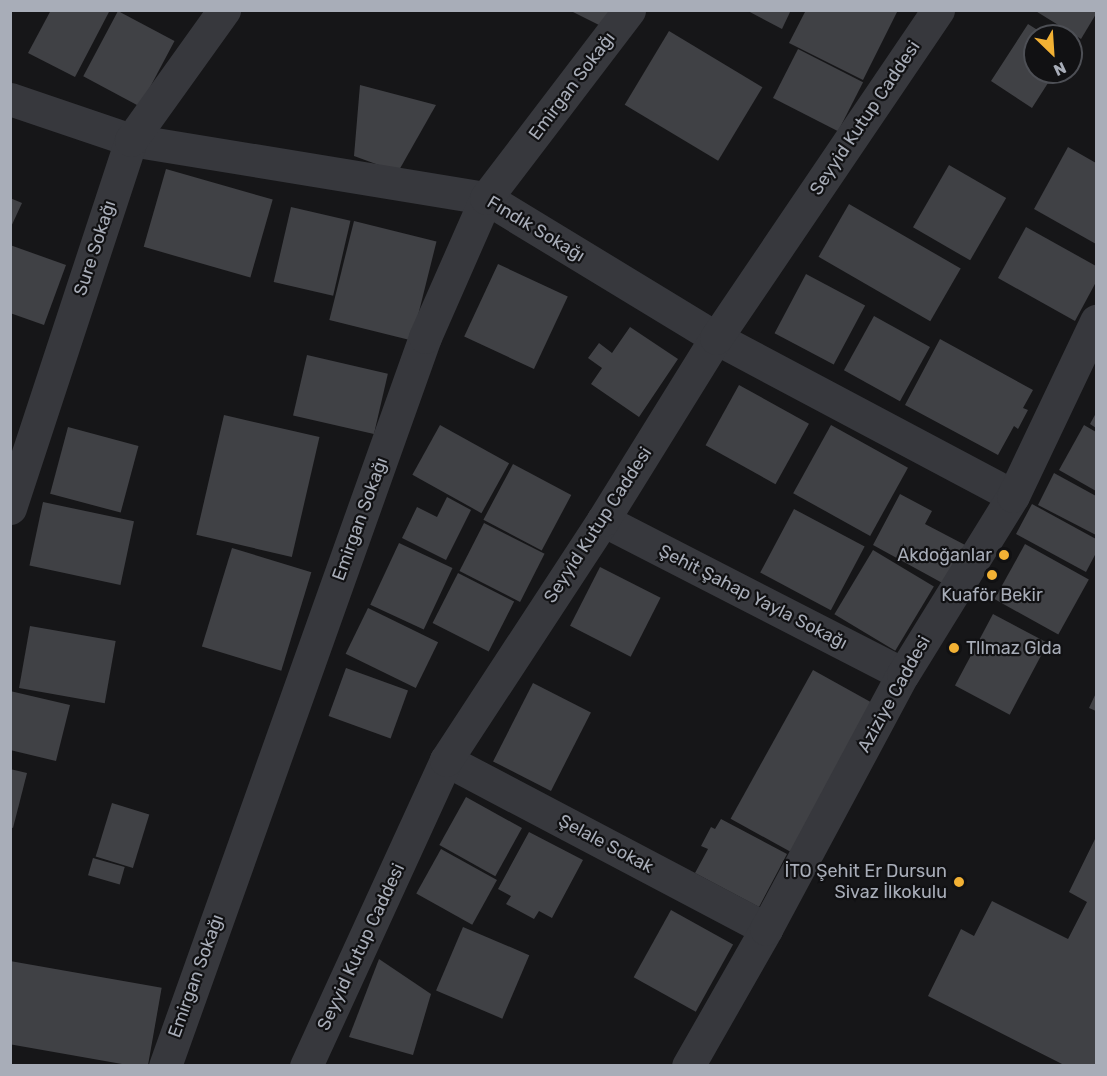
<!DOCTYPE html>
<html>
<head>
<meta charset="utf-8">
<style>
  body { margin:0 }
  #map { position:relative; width:1107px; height:1076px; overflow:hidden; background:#161618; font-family:Rubik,sans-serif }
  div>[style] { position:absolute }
  .building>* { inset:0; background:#404145; transform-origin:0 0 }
  .minor>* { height:33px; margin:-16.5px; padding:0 16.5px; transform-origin:16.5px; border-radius:16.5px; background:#37383d }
  .dots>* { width:16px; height:16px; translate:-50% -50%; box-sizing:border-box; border:3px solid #111113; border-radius:50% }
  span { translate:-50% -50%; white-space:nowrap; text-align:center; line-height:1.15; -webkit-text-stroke:4.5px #111113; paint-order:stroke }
  .street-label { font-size:18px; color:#a8adb8 }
  .poi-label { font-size:18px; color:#a8adb8 }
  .right { translate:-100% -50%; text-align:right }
  .left { translate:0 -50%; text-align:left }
  .frame { position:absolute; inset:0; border:12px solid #a8adb8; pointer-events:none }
  .north { position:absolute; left:1023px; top:24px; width:60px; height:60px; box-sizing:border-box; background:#111113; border:2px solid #4d4f55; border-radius:50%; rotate:155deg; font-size:16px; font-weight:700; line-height:24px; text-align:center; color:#a8adb8 }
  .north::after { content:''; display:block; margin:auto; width:21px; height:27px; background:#f2b134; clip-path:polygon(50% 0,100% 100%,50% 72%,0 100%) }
</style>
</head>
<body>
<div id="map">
  <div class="building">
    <div style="clip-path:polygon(51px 10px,110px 10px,75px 77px,28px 53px)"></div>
    <div style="clip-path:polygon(569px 10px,612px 10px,603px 27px)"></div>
    <div style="clip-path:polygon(746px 10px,791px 10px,782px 29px)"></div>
    <div style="clip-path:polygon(806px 10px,898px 10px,863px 80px,789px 43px)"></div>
    <div style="clip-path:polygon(1034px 10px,1096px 10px,1096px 14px,1081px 39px)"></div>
    <div style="left:118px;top:11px;width:64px;height:74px;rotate:28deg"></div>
    <div style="clip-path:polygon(1028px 24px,1047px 36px,1035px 36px,1035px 72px,1055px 72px,1032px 108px,991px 81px)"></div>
    <div style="left:669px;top:31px;width:109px;height:86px;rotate:31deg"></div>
    <div style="left:798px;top:49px;width:73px;height:55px;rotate:27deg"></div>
    <div style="clip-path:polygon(360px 85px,436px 105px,398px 172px,354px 156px)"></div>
    <div style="clip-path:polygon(1068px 147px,1096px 163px,1096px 244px,1034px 209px)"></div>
    <div style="left:949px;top:165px;width:66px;height:72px;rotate:30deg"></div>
    <div style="left:166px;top:169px;width:111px;height:81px;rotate:16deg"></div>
    <div style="clip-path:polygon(10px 198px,22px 203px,10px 229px)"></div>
    <div style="left:849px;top:204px;width:129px;height:61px;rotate:30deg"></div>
    <div style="left:291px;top:207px;width:61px;height:77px;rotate:13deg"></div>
    <div style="left:354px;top:221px;width:85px;height:102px;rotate:14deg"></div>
    <div style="clip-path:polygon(1026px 227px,1096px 266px,1096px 282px,1075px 321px,998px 278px)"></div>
    <div style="clip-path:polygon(10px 245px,66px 265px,44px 325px,10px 313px)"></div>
    <div style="left:498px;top:264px;width:77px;height:80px;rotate:25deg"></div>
    <div style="left:806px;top:274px;width:67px;height:67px;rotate:28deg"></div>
    <div style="left:874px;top:316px;width:64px;height:62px;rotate:29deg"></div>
    <div style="clip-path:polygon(630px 327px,678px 359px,639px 417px,591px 384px,602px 368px,588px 358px,599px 343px,612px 353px)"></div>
    <div style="clip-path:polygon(940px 339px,1033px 390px,1023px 408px,1028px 410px,1018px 429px,1014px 426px,998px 455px,905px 405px)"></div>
    <div style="left:307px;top:355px;width:83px;height:62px;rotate:13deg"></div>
    <div style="left:739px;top:385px;width:80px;height:69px;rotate:29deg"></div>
    <div style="clip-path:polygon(1096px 413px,1096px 428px,1090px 424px)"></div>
    <div style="left:224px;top:415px;width:98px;height:123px;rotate:13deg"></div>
    <div style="left:440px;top:425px;width:79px;height:57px;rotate:29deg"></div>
    <div style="left:831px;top:425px;width:88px;height:78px;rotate:29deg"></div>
    <div style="clip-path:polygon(1084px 425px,1096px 432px,1096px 491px,1059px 470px)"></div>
    <div style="left:68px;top:427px;width:73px;height:69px;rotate:15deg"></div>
    <div style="left:513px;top:464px;width:66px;height:63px;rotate:28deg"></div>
    <div style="clip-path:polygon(1054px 473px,1096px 496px,1096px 535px,1038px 505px)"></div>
    <div style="clip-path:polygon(900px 494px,932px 511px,925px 524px,967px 546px,946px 585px,873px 545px)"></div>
    <div style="clip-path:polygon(447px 497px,471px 510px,446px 560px,402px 538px,417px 507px,437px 517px)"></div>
    <div style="left:43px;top:502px;width:93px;height:65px;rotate:12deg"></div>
    <div style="clip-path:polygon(1032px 504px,1096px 539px,1096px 553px,1086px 572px,1016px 534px)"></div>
    <div style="left:794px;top:509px;width:80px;height:72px;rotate:28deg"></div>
    <div style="left:484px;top:523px;width:68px;height:54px;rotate:27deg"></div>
    <div style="left:399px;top:543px;width:59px;height:68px;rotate:25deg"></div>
    <div style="left:1025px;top:544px;width:73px;height:63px;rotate:29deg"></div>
    <div style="left:232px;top:548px;width:83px;height:103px;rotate:17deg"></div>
    <div style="left:873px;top:550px;width:71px;height:75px;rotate:31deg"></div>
    <div style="left:600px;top:567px;width:68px;height:66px;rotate:27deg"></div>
    <div style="left:458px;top:573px;width:63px;height:56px;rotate:27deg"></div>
    <div style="left:368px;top:608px;width:78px;height:51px;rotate:26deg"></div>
    <div style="left:993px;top:614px;width:62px;height:81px;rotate:28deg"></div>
    <div style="left:30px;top:626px;width:87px;height:63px;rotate:10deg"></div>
    <div style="left:346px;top:668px;width:66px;height:51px;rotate:20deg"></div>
    <div style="left:813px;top:670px;width:70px;height:170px;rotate:29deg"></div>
    <div style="left:533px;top:683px;width:65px;height:88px;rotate:27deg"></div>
    <div style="clip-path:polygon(10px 691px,70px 705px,56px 761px,10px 750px)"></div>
    <div style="clip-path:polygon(1096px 693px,1096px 711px,1089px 708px)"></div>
    <div style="clip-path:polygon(10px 769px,27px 773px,13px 828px,10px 827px)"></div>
    <div style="left:466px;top:797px;width:64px;height:55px;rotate:29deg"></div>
    <div style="left:112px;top:803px;width:39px;height:56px;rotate:17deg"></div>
    <div style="clip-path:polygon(721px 819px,787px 854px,759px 907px,695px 873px,708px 849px,701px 846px,711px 827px,715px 829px)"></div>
    <div style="clip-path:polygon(529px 832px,583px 860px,552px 918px,539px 911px,534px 919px,506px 904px,511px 896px,498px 889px)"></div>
    <div style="clip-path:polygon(1096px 837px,1096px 1066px,1066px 1066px,928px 996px,961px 929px,974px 936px,992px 901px,1068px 939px,1087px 902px,1069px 892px)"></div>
    <div style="left:441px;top:849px;width:64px;height:51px;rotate:29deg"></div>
    <div style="left:93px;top:858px;width:33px;height:18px;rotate:16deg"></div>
    <div style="left:671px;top:910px;width:71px;height:77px;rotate:29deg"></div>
    <div style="left:463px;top:927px;width:72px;height:69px;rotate:23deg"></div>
    <div style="clip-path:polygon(379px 959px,431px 994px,413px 1055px,349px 1037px)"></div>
    <div style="left:10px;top:961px;width:154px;height:82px;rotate:10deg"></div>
  </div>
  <div class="minor">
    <div style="left:10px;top:99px;width:128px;rotate:18.7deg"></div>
    <div style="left:131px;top:140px;width:360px;rotate:9.3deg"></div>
    <div style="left:486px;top:198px;width:269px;rotate:31.3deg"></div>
    <div style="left:716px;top:338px;width:336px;rotate:28deg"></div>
    <div style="left:10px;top:508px;width:387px;rotate:-71.8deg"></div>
    <div style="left:131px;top:140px;width:160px;rotate:-54.4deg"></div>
    <div style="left:603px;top:520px;width:337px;rotate:27.2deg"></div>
    <div style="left:446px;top:760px;width:362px;rotate:27.8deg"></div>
    <div style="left:165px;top:1066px;width:774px;rotate:-70.37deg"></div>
    <div style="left:425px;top:337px;width:152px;rotate:-66.3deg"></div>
    <div style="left:486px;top:198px;width:236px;rotate:-52.7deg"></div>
    <div style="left:306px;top:1066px;width:337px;rotate:-65.4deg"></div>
    <div style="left:446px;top:760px;width:287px;rotate:-56.8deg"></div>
    <div style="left:603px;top:520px;width:214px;rotate:-58.2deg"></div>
    <div style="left:716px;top:338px;width:396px;rotate:-55.9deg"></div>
    <div style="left:688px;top:1066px;width:158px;rotate:-60.3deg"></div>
    <div style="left:766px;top:929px;width:289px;rotate:-61.8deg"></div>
    <div style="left:903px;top:674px;width:209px;rotate:-58.3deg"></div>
    <div style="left:1013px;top:496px;width:194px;rotate:-64.6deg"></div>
  </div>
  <div class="dots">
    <div style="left:1004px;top:555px;background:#f2b134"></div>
    <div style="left:992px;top:575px;background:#f2b134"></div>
    <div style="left:954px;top:648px;background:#f2b134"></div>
    <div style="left:959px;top:882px;background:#f2b134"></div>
  </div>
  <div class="street-label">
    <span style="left:572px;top:86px;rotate:-53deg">Emirgan Sokağı</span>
    <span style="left:865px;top:118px;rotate:-56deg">Seyyid Kutup Caddesi</span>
    <span style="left:536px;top:229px;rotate:31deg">Fındık Sokağı</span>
    <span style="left:95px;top:248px;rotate:-72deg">Sure Sokağı</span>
    <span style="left:360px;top:519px;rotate:-70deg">Emirgan Sokağı</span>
    <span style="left:598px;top:525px;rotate:-57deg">Seyyid Kutup Caddesi</span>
    <span style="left:753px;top:597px;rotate:27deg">Şehit Şahap Yayla Sokağı</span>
    <span style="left:894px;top:694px;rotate:-61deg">Aziziye Caddesi</span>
    <span style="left:606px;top:844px;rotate:28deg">Şelale Sokak</span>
    <span style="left:361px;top:947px;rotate:-65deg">Seyyid Kutup Caddesi</span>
    <span style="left:196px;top:976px;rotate:-70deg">Emirgan Sokağı</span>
  </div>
  <div class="poi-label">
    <span class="right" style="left:992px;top:555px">Akdoğanlar</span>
    <span style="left:992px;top:595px">Kuaför Bekir</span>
    <span class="left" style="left:966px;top:648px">Tllmaz Glda</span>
    <span class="right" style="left:947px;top:882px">İTO Şehit Er Dursun<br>Sivaz İlkokulu</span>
  </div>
  <div class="frame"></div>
  <div class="north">N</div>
</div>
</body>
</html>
